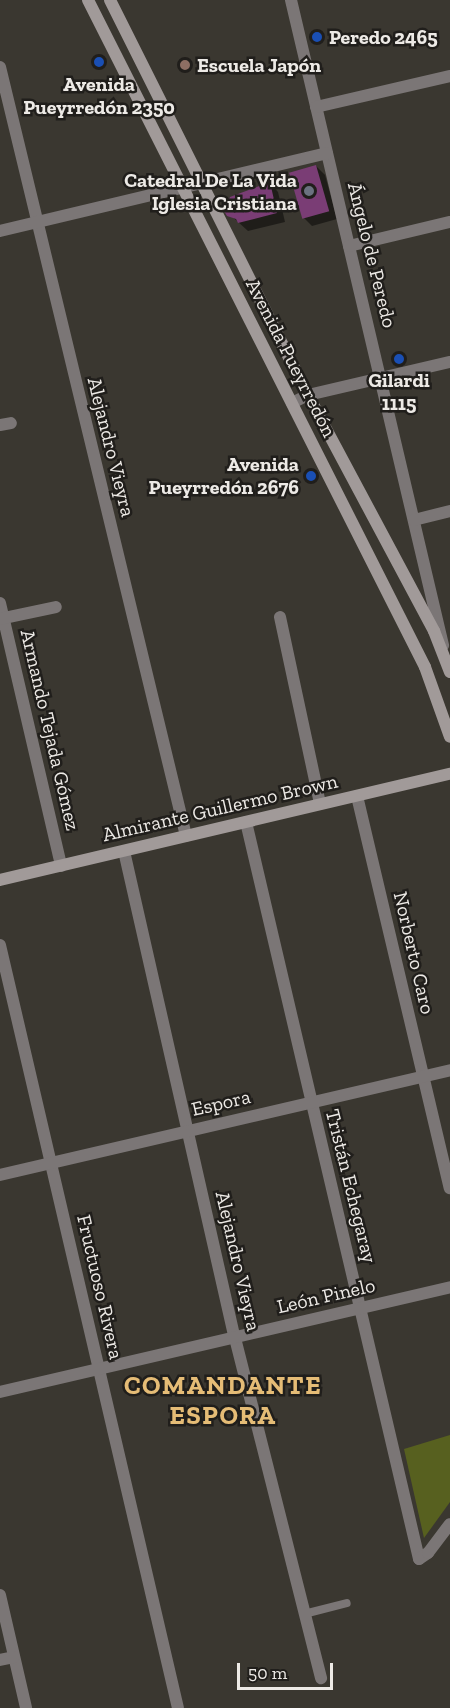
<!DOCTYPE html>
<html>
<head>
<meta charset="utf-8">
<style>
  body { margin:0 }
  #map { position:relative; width:450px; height:1708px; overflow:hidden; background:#3a3730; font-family:"Zilla Slab",serif }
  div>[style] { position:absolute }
  .green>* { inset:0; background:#57601f }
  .shadow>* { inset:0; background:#0007 }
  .building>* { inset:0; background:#7a3d75; transform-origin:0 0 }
  .lane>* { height:8px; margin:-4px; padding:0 4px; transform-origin:4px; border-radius:4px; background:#7b7676 }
  .street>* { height:12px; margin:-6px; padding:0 6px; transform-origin:6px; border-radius:6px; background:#7b7676 }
  .secondary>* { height:12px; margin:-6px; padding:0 6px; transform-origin:6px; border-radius:6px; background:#a19a99 }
  .dots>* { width:16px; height:16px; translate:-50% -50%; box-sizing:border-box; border:3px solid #201e1b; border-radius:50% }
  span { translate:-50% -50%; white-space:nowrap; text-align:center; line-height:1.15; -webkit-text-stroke:5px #201e1b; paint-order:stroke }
  .poi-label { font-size:20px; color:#edeae6; font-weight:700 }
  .left { translate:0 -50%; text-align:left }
  .right { translate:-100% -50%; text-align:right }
  .street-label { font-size:20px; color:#edeae6 }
  .district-label { font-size:26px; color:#e5bc76; font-weight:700; letter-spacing:1.5px }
  .scale { position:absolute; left:237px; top:1663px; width:96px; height:27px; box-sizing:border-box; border:3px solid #edeae6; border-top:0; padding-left:8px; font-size:18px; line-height:21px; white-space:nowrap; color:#edeae6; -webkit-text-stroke:4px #201e1b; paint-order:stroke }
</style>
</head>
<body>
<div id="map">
  <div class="green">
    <div style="clip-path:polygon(450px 1435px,450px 1502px,424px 1538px,404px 1449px)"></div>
  </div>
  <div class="shadow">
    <div style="clip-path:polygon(316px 166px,325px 175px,337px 219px,312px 226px,303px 217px)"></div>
    <div style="clip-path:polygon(270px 183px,278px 192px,285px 222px,248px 231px,225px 210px)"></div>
  </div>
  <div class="building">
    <div style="left:316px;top:165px;width:48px;height:28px;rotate:74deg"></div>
    <div style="clip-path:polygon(270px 182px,277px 213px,238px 223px,236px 219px,227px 216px,224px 211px,230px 197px)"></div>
  </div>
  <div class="lane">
    <div style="left:304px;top:1614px;width:44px;rotate:-14.3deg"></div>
  </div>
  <div class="street">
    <div style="left:291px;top:0;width:663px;rotate:76.74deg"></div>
    <div style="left:0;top:67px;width:791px;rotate:76.4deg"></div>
    <div style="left:316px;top:107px;width:138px;rotate:-13deg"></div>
    <div style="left:0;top:231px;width:336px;rotate:-13.4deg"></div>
    <div style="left:349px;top:246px;width:104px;rotate:-13.4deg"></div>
    <div style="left:292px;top:403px;width:18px;rotate:-27deg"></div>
    <div style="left:308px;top:395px;width:146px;rotate:-13.1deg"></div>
    <div style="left:0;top:425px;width:11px;rotate:-10deg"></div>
    <div style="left:414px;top:520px;width:37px;rotate:-14deg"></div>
    <div style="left:0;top:603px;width:270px;rotate:76.9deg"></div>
    <div style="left:280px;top:617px;width:191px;rotate:77.9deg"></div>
    <div style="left:0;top:619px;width:57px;rotate:-12.1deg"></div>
    <div style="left:357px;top:796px;width:403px;rotate:76.7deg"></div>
    <div style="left:246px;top:822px;width:757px;rotate:76.79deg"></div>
    <div style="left:419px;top:1559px;width:11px;rotate:-34deg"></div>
    <div style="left:428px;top:1553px;width:36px;rotate:-53deg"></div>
    <div style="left:124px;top:851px;width:499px;rotate:77.2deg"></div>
    <div style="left:235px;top:1338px;width:351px;rotate:75.8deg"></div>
    <div style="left:0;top:945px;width:783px;rotate:76.87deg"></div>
    <div style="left:0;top:1175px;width:462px;rotate:-13.1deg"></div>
    <div style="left:0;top:1392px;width:462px;rotate:-13.1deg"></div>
    <div style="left:0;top:1595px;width:116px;rotate:77deg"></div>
    <div style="left:0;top:1660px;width:14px;rotate:-12deg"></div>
  </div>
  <div class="secondary">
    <div style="left:88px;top:0;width:747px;rotate:63.19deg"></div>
    <div style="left:425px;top:667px;width:74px;rotate:70.3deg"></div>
    <div style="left:110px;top:0;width:442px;rotate:63.4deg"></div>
    <div style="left:308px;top:395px;width:268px;rotate:61.9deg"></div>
    <div style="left:434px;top:631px;width:44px;rotate:68.7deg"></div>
    <div style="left:0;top:880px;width:462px;rotate:-13.3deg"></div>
  </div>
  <div class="dots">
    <div style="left:317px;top:37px;background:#1a4fb4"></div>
    <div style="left:99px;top:62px;background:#1a4fb4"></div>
    <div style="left:185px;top:65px;background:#8d6e63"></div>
    <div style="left:309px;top:191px;background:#6b7280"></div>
    <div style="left:399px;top:359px;background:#1a4fb4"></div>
    <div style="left:311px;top:476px;background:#1a4fb4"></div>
  </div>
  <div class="poi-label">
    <span class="left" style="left:329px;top:37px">Peredo 2465</span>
    <span class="left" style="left:197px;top:65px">Escuela Japón</span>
    <span style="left:99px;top:96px">Avenida<br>Pueyrredón 2350</span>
    <span class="right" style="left:297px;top:192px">Catedral De La Vida<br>Iglesia Cristiana</span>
    <span style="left:399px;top:392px">Gilardi<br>1115</span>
    <span class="right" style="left:299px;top:476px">Avenida<br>Pueyrredón 2676</span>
  </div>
  <div class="street-label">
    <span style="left:372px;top:255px;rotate:76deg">Ángelo de Peredo</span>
    <span style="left:291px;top:358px;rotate:63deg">Avenida Pueyrredón</span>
    <span style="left:111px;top:447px;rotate:76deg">Alejandro Vieyra</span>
    <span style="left:50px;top:730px;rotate:77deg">Armando Tejada Gómez</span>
    <span style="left:220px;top:808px;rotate:-13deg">Almirante Guillermo Brown</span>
    <span style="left:414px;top:953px;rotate:77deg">Norberto Caro</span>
    <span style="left:221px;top:1103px;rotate:-13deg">Espora</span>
    <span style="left:351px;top:1186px;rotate:76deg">Tristán Echegaray</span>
    <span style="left:238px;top:1261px;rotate:77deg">Alejandro Vieyra</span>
    <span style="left:100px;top:1287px;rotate:77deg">Fructuoso Rivera</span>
    <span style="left:326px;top:1296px;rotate:-13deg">León Pinelo</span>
  </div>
  <div class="district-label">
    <span style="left:223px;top:1401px">COMANDANTE<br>ESPORA</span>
  </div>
  <div class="scale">50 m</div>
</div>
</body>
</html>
